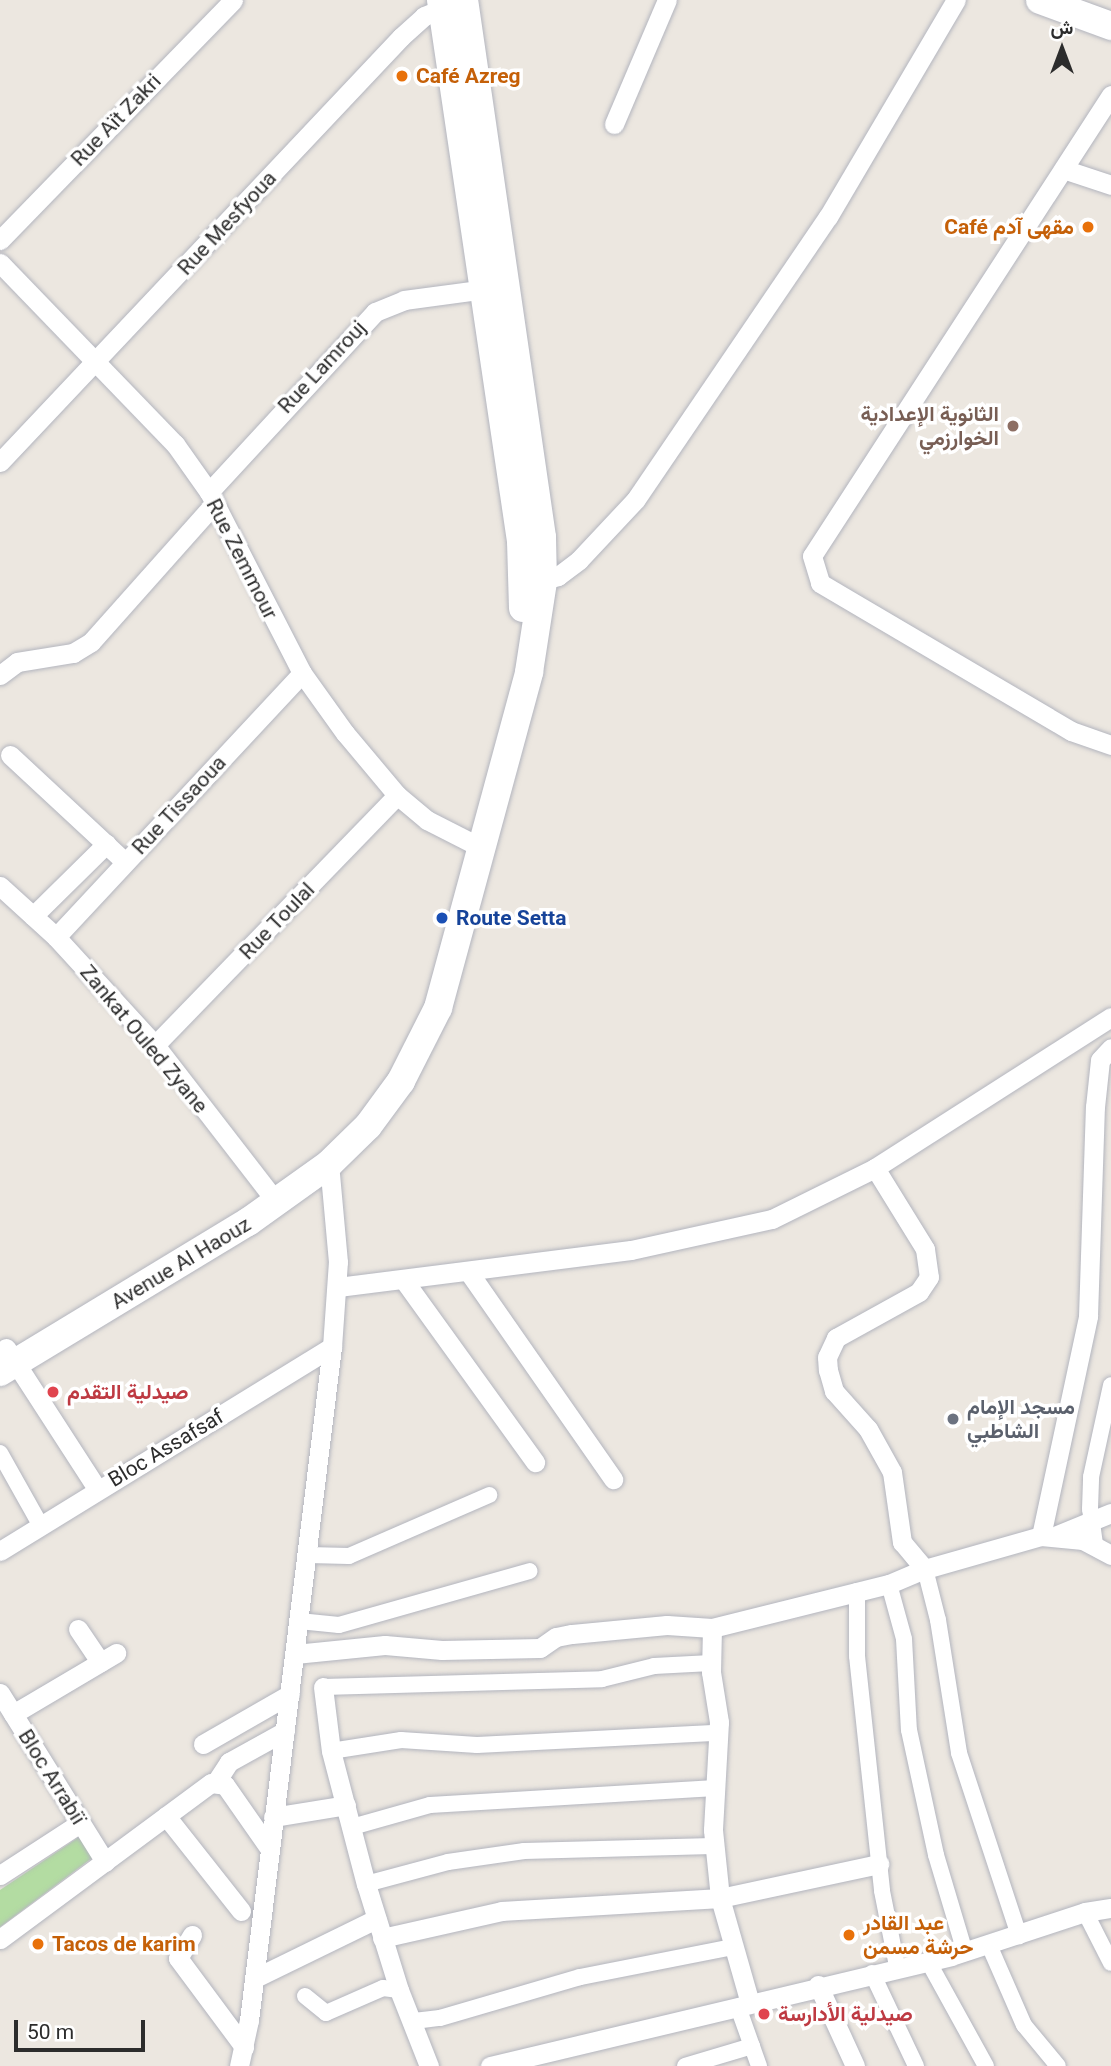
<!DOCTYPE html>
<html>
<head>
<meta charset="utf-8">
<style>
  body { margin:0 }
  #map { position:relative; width:1111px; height:2066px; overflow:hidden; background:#ece7e0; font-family:Roboto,Vazirmatn,sans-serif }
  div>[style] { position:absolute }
  .green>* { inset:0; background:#b3dca2 }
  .roads { filter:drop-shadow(0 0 2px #b3b5be) drop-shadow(0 0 2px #b3b5be) }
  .pedestrian>* { height:16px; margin:-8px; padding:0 8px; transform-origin:8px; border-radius:8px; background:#fff }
  .minor>* { height:19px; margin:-9.5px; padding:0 9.5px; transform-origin:9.5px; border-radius:9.5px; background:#fff }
  .secondary>* { height:28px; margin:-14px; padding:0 14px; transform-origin:14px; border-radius:14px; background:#fff }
  .dots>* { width:19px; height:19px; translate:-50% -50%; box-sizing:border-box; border:4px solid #fff; border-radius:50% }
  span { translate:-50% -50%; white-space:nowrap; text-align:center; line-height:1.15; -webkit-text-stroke:7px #fff; paint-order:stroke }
  .food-label { font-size:21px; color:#c56008; font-weight:700 }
  .left { translate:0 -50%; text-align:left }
  .right { translate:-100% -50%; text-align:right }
  .street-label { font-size:21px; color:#2c2c2c }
  .education-label { font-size:21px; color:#785e54; font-weight:700 }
  .transit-label { font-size:21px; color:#164399; font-weight:700 }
  .health-label { font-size:21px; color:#be3a42; font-weight:700 }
  .worship-label { font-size:21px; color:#5b616d; font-weight:700 }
  .north { position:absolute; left:1027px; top:14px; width:70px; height:70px; -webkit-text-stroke:5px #fff; paint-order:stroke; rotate:0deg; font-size:19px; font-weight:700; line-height:28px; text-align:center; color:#2c2c2c }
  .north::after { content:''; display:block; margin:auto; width:24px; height:32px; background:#2c2c2c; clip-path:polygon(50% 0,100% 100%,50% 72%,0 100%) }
  .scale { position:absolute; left:14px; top:2020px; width:131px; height:32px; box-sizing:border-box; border:4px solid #2c2c2c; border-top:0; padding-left:9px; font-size:21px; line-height:24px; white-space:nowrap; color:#2c2c2c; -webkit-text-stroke:5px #fff; paint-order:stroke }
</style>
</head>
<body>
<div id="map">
  <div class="green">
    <div style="clip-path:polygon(88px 1831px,100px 1852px,0 1927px,0 1890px)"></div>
  </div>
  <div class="roads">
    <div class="pedestrian">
      <div style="left:0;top:1453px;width:84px;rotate:60.7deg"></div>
      <div style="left:1095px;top:1544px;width:35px;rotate:-98deg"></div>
      <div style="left:1090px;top:1509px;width:32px;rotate:-88deg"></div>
      <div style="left:1091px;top:1477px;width:94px;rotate:-77.7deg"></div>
      <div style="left:308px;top:1555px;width:41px;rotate:1.4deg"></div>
      <div style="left:349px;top:1556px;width:153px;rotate:-23.5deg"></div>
      <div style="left:925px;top:1569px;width:53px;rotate:75.7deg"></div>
      <div style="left:938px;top:1620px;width:135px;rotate:81deg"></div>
      <div style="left:959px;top:1753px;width:193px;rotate:71.8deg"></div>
      <div style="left:889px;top:1584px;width:57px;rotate:74.7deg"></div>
      <div style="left:904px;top:1639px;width:91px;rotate:86.9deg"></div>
      <div style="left:909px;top:1730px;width:128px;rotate:77.8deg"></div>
      <div style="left:936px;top:1855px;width:101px;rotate:73.4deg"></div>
      <div style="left:857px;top:1591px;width:65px;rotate:90deg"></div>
      <div style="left:857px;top:1656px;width:236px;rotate:83.9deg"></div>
      <div style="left:882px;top:1891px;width:76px;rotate:78.7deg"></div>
      <div style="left:299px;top:1621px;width:40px;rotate:5.7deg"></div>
      <div style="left:339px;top:1625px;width:198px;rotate:-15.8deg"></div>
      <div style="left:323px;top:1687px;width:279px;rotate:-1.6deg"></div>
      <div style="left:602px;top:1679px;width:54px;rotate:-14deg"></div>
      <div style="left:654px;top:1666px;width:57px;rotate:-3deg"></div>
      <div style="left:331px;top:1751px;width:71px;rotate:-8.9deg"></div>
      <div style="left:401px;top:1740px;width:76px;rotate:3.8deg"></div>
      <div style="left:477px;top:1745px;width:241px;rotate:-2.9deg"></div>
      <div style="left:352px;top:1827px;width:81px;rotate:-15.8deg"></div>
      <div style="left:430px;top:1805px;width:286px;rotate:-3.4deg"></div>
      <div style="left:366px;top:1884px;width:85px;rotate:-15deg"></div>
      <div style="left:448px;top:1862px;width:77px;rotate:-8.2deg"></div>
      <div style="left:524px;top:1851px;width:189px;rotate:-1.5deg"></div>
      <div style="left:1085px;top:1912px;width:57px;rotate:63deg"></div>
      <div style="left:989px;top:1945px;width:87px;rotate:66.4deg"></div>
      <div style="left:1024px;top:2025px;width:53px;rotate:50.3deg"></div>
      <div style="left:928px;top:1961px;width:120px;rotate:61.1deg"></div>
      <div style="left:872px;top:1973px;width:103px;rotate:64.7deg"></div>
      <div style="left:305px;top:1996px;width:27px;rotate:39deg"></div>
      <div style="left:326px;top:2013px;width:62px;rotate:-23.7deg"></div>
      <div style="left:383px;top:1988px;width:16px;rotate:7deg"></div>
      <div style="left:738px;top:2007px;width:63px;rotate:70.4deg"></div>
      <div style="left:414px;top:2021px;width:26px;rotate:-7deg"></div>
      <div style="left:440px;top:2018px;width:146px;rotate:-16.3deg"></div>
      <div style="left:580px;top:1977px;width:156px;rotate:-11.1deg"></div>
      <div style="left:685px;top:2066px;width:70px;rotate:-16.6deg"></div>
    </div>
    <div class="minor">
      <div style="left:1111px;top:95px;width:549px;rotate:122.97deg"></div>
      <div style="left:812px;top:556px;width:28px;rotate:73deg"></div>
      <div style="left:820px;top:583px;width:291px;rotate:30.5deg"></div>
      <div style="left:1071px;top:731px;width:42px;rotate:19.3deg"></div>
      <div style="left:614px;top:124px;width:135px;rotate:-66.9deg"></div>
      <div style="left:1066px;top:170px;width:47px;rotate:18.4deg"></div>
      <div style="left:0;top:240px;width:334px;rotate:-45.8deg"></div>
      <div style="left:0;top:263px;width:252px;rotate:46deg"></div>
      <div style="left:175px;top:444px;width:59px;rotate:54.7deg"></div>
      <div style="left:209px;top:492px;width:203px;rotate:62.8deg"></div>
      <div style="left:302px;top:673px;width:74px;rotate:54.4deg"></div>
      <div style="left:345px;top:733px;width:81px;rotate:50deg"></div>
      <div style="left:397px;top:795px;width:39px;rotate:40deg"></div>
      <div style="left:427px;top:820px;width:62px;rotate:27deg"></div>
      <div style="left:0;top:462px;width:584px;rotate:-46.66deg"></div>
      <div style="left:401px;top:37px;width:31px;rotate:-42deg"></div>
      <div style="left:424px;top:16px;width:31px;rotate:-22deg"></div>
      <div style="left:209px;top:492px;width:245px;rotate:-47.3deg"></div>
      <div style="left:375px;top:312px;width:31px;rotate:-22deg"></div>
      <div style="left:404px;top:300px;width:91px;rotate:-7.6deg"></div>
      <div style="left:532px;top:583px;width:27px;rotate:-15deg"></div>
      <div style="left:558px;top:576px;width:26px;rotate:-37deg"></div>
      <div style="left:579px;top:560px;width:83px;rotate:-46.9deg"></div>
      <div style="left:636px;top:499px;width:341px;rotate:-55.8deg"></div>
      <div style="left:828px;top:217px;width:252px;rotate:-59.5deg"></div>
      <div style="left:0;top:675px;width:21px;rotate:-37deg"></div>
      <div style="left:17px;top:662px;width:57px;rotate:-9.1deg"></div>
      <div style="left:73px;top:653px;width:21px;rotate:-31deg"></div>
      <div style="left:91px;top:642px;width:186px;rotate:-48.3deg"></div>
      <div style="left:10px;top:755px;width:157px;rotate:42.9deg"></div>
      <div style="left:0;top:886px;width:76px;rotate:42.3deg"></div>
      <div style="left:56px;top:937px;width:147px;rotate:47.5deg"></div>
      <div style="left:155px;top:1045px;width:200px;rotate:52.3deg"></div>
      <div style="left:33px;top:916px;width:103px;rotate:-44.6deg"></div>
      <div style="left:56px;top:937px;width:361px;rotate:-47deg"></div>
      <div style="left:155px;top:1045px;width:348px;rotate:-45.9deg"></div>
      <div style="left:875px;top:1168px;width:95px;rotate:58.3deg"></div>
      <div style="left:925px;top:1249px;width:28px;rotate:82deg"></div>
      <div style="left:929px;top:1277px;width:18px;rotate:124deg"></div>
      <div style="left:919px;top:1292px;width:95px;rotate:151deg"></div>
      <div style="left:836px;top:1338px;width:21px;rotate:115deg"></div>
      <div style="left:827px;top:1357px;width:13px;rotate:86deg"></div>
      <div style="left:828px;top:1370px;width:22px;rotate:74deg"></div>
      <div style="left:834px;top:1391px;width:51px;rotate:48.2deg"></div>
      <div style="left:868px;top:1429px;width:49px;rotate:60.8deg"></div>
      <div style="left:892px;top:1472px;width:71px;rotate:81.9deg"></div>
      <div style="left:902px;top:1542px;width:35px;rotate:50deg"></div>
      <div style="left:468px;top:1271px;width:254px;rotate:55.1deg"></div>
      <div style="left:403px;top:1279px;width:226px;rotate:54.2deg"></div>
      <div style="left:338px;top:1287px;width:295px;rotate:-7.2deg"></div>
      <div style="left:631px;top:1250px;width:144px;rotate:-12.4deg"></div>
      <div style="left:772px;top:1219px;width:115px;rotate:-26.3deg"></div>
      <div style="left:875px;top:1168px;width:280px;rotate:-32.6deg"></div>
      <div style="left:6px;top:1348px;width:169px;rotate:57.1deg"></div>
      <div style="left:1057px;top:1535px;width:58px;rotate:-22.2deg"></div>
      <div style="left:1041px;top:1536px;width:225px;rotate:-77.9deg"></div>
      <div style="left:1088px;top:1316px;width:209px;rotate:-88.1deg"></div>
      <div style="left:1095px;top:1107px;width:47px;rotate:-83.9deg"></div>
      <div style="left:1100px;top:1060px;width:16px;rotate:-47deg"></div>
      <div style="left:0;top:1551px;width:390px;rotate:-31.6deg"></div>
      <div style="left:712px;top:1628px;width:44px;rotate:91.3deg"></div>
      <div style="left:711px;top:1672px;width:51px;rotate:80.9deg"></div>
      <div style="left:719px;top:1722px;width:108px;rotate:93.2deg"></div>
      <div style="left:713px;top:1830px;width:68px;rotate:84.1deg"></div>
      <div style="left:720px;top:1898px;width:163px;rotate:-12.1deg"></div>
      <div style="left:78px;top:1629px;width:40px;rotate:56deg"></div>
      <div style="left:295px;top:1654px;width:90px;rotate:-5.7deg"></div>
      <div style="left:385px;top:1645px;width:57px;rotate:5deg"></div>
      <div style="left:442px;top:1650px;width:98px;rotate:-1.2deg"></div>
      <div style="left:540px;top:1648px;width:19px;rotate:-35deg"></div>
      <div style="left:556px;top:1637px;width:16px;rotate:-11deg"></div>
      <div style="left:572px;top:1634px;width:95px;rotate:-5.4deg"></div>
      <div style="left:667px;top:1625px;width:45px;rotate:3.8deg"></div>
      <div style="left:712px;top:1628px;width:182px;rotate:-14deg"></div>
      <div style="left:889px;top:1584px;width:39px;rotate:-23deg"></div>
      <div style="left:925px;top:1569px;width:121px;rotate:-15.9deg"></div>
      <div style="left:1041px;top:1536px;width:42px;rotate:5.4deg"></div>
      <div style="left:1083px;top:1540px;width:32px;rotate:28deg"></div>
      <div style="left:323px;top:1687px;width:64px;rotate:82.9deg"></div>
      <div style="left:331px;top:1751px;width:138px;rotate:75.3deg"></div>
      <div style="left:366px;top:1884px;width:111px;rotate:72.7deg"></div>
      <div style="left:399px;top:1990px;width:82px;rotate:68.5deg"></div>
      <div style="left:0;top:1693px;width:199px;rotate:58.1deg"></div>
      <div style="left:13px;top:1714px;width:120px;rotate:-30.6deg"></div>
      <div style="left:203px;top:1744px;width:100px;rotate:-29.9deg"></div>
      <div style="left:216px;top:1782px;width:24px;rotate:-57deg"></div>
      <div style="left:229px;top:1762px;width:64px;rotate:-29deg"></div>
      <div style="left:166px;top:1816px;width:121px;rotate:51.7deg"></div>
      <div style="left:273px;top:1817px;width:74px;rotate:-9.3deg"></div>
      <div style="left:0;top:1875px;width:95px;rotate:-33deg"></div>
      <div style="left:192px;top:1935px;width:27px;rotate:121deg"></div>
      <div style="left:178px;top:1958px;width:111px;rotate:53.4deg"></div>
      <div style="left:382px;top:1938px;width:123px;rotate:-12.7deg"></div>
      <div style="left:502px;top:1911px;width:218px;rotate:-3.4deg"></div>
      <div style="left:720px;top:1898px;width:109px;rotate:74.1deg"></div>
      <div style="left:0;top:1939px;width:262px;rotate:-36.5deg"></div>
      <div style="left:211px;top:1783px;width:14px;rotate:8deg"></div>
      <div style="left:225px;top:1785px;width:77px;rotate:55.1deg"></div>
      <div style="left:255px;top:1978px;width:135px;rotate:-26deg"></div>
      <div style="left:818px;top:1985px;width:89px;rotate:65.4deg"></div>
      <div style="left:239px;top:2066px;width:47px;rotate:-77.7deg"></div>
      <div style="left:249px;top:2020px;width:678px;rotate:-82.97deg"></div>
      <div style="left:332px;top:1347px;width:85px;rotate:-86deg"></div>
      <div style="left:338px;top:1262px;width:98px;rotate:-95.2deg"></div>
      <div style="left:490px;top:2066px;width:474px;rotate:-13.4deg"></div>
      <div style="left:951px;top:1956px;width:141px;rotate:-18.2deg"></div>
      <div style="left:1085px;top:1912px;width:26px;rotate:-9deg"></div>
    </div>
    <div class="secondary">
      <div style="left:441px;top:0;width:547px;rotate:81.59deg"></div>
      <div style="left:521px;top:541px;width:67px;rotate:88.3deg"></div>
      <div style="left:1040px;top:0;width:76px;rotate:20.1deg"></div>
      <div style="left:0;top:1372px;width:290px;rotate:-31.2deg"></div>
      <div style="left:248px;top:1222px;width:100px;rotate:-35.6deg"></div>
      <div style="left:329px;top:1164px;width:54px;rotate:-44.3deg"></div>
      <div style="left:368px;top:1126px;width:56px;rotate:-53.7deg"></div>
      <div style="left:401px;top:1081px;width:82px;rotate:-63.1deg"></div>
      <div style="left:438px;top:1008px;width:348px;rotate:-74.8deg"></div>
      <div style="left:529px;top:672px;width:91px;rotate:-81.2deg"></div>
      <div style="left:543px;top:582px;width:45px;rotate:-91.3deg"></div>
      <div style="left:542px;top:537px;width:543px;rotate:-98.26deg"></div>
    </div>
  </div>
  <div class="dots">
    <div style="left:402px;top:76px;background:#e8710a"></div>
    <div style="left:1088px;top:227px;background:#e8710a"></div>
    <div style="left:1013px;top:426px;background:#8d6e63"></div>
    <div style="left:442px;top:918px;background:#1a4fb4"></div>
    <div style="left:53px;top:1392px;background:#e0444e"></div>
    <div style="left:953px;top:1419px;background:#6b7280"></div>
    <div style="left:849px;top:1935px;background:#e8710a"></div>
    <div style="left:38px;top:1944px;background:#e8710a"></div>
    <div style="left:764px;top:2014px;background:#e0444e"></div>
  </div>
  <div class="food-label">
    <span class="left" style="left:416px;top:76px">Café Azreg</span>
    <span class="right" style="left:1074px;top:227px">Café مقهى آدم</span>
    <span class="left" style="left:863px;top:1935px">عبد القادر<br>حرشة مسمن</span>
    <span class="left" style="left:52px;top:1944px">Tacos de karim</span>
  </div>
  <div class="street-label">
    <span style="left:116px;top:120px;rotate:-46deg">Rue Aït Zakri</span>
    <span style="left:227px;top:223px;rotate:-47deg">Rue Mesfyoua</span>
    <span style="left:322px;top:367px;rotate:-47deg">Rue Lamrouj</span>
    <span style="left:242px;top:559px;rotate:63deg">Rue Zemmour</span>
    <span style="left:179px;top:805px;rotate:-47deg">Rue Tissaoua</span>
    <span style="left:277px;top:921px;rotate:-46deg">Rue Toulal</span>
    <span style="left:144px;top:1039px;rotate:50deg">Zankat Ouled Zyane</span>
    <span style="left:181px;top:1263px;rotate:-31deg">Avenue Al Haouz</span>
    <span style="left:166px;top:1448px;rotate:-31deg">Bloc Assafsaf</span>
    <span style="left:52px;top:1777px;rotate:58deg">Bloc Arrabiï</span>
  </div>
  <div class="education-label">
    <span class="right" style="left:999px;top:426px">الثانوية الإعدادية<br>الخوارزمي</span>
  </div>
  <div class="transit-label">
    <span class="left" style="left:456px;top:918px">Route Setta</span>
  </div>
  <div class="health-label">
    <span class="left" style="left:67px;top:1392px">صيدلية التقدم</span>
    <span class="left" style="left:778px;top:2014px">صيدلية الأدارسة</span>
  </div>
  <div class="worship-label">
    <span class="left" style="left:967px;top:1419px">مسجد الإمام<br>الشاطبي</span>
  </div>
  <div class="north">ش</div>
  <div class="scale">50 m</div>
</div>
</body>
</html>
